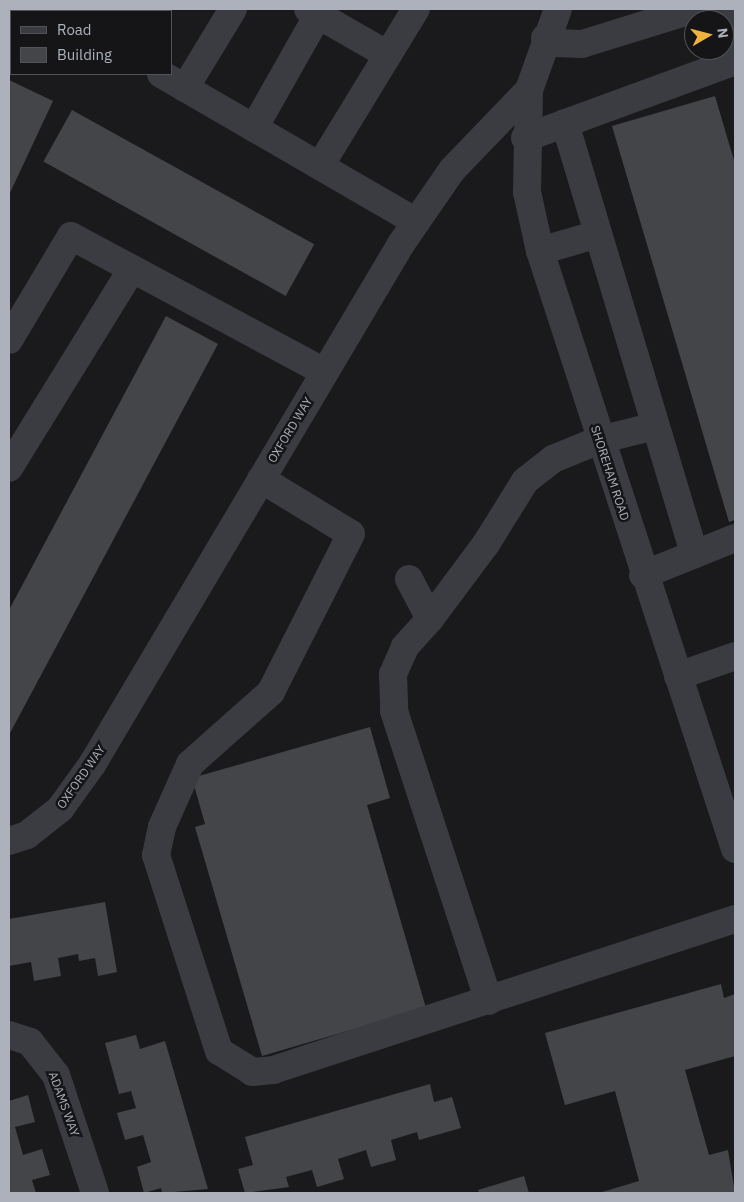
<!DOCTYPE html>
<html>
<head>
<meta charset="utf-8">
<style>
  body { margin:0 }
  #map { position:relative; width:744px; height:1202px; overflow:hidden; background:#1a1a1c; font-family:"IBM Plex Sans",sans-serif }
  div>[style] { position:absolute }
  .building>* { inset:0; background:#444549; transform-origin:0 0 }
  .minor>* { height:28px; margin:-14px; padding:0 14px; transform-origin:14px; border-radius:14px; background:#3b3c41 }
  span { translate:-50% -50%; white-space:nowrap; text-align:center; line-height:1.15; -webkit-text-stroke:5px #151517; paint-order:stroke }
  .street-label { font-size:12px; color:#acb1bb }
  .frame { position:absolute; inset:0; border:10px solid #acb1bb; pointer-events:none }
  .legend { position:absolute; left:10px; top:10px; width:162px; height:65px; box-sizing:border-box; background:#151517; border:1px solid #515359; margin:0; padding:6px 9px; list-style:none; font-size:15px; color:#acb1bb }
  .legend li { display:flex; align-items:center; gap:10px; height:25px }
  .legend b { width:25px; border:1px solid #515359 }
  .north { position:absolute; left:684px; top:10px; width:50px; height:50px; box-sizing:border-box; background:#151517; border:1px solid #515359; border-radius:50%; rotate:82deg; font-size:14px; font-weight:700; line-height:20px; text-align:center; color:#acb1bb }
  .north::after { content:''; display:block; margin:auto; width:18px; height:22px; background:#eeb33f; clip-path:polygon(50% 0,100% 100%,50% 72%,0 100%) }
</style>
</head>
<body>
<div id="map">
  <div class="building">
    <div style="clip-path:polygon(9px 80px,53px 101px,9px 195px)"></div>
    <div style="clip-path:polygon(715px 96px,735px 164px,735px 520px,729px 522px,612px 126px)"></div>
    <div style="left:72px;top:110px;width:277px;height:59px;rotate:29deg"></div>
    <div style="clip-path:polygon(166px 316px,218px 344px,9px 735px,9px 610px)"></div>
    <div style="clip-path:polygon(370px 727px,390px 798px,367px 805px,426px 1008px,262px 1056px,195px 827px,205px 824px,192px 778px)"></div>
    <div style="clip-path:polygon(105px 902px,117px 972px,98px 976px,95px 958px,79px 961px,78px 954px,58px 958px,61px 976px,34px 981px,31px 962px,9px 966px,9px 919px)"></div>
    <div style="clip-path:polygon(721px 984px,724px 998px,735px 994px,735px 1056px,685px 1070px,709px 1155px,728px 1150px,735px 1193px,599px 1193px,639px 1181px,615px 1091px,565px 1105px,545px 1033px)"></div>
    <div style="clip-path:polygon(136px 1035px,140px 1049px,165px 1041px,208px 1189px,162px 1193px,161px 1188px,144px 1193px,137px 1167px,151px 1162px,143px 1135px,125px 1140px,117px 1113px,136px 1108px,131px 1091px,119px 1094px,105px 1043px)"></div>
    <div style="clip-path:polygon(430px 1084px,434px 1102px,452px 1097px,461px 1128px,419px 1140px,417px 1132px,391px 1140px,396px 1160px,371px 1167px,366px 1150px,338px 1159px,344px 1179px,317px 1187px,312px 1170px,286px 1177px,289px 1187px,245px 1193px,238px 1169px,253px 1165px,245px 1137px)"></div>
    <div style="clip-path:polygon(28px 1095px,35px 1122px,15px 1127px,23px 1155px,42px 1149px,50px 1175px,32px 1180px,36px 1193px,9px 1193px,9px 1101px)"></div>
    <div style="clip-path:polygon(524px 1176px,529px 1193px,479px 1193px,478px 1190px)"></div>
  </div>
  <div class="minor">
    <div style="left:66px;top:9px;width:4px;rotate:34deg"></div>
    <div style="left:308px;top:9px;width:92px;rotate:29.9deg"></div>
    <div style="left:721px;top:9px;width:46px;rotate:72.3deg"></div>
    <div style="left:140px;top:11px;width:3px;rotate:-45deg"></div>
    <div style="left:545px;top:38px;width:9px;rotate:32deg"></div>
    <div style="left:553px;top:43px;width:29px;rotate:2deg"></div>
    <div style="left:582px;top:44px;width:118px;rotate:-17.2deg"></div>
    <div style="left:161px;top:74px;width:295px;rotate:30.1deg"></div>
    <div style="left:185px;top:88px;width:92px;rotate:-58.7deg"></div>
    <div style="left:529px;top:90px;width:102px;rotate:91.1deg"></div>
    <div style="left:527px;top:192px;width:60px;rotate:77.6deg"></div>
    <div style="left:540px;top:251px;width:629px;rotate:71.94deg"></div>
    <div style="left:565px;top:123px;width:450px;rotate:73.3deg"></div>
    <div style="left:254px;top:128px;width:130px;rotate:-60.5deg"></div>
    <div style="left:525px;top:138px;width:224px;rotate:-20.1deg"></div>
    <div style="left:320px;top:166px;width:184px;rotate:-58.6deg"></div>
    <div style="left:540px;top:251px;width:60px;rotate:-16.3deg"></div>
    <div style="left:9px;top:340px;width:121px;rotate:-59.2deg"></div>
    <div style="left:71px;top:236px;width:288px;rotate:28.2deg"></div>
    <div style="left:9px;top:468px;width:234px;rotate:-58.3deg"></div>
    <div style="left:261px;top:479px;width:105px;rotate:31.4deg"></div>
    <div style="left:351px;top:534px;width:177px;rotate:116.9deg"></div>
    <div style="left:271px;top:692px;width:108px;rotate:138.4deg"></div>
    <div style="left:190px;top:764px;width:69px;rotate:114deg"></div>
    <div style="left:162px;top:827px;width:29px;rotate:102deg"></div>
    <div style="left:156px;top:855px;width:206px;rotate:72.2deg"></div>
    <div style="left:219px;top:1051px;width:39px;rotate:32deg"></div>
    <div style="left:252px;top:1072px;width:21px;rotate:-5deg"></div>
    <div style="left:273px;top:1070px;width:486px;rotate:-18.1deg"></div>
    <div style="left:643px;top:575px;width:99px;rotate:-21.9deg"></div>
    <div style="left:409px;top:579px;width:45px;rotate:62.3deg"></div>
    <div style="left:430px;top:619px;width:38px;rotate:132deg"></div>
    <div style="left:405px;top:647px;width:30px;rotate:114deg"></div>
    <div style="left:393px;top:674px;width:37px;rotate:88deg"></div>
    <div style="left:394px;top:711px;width:305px;rotate:71.9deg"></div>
    <div style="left:430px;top:619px;width:94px;rotate:-53.3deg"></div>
    <div style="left:486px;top:544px;width:74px;rotate:-58.2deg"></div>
    <div style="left:525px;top:481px;width:36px;rotate:-38deg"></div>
    <div style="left:553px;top:459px;width:50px;rotate:-22.4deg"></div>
    <div style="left:599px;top:440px;width:58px;rotate:-14deg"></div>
    <div style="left:678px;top:676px;width:60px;rotate:-19.3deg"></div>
    <div style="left:9px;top:841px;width:19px;rotate:-18deg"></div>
    <div style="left:27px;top:835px;width:42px;rotate:-38.2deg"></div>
    <div style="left:60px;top:809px;width:57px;rotate:-54.3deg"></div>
    <div style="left:93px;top:763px;width:604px;rotate:-59.31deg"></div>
    <div style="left:401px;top:244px;width:90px;rotate:-55.4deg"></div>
    <div style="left:452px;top:170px;width:111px;rotate:-46.1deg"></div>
    <div style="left:529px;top:90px;width:86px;rotate:-70.3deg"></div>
    <div style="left:9px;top:1035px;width:22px;rotate:18deg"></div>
    <div style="left:30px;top:1042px;width:42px;rotate:51.8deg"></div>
    <div style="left:56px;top:1075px;width:124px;rotate:71.7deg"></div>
  </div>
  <div class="street-label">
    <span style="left:290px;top:430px;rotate:-59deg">OXFORD WAY</span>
    <span style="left:610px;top:473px;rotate:72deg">SHOREHAM ROAD</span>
    <span style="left:81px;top:777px;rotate:-55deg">OXFORD WAY</span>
    <span style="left:64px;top:1104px;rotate:70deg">ADAMS WAY</span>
  </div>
  <div class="frame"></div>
  <ul class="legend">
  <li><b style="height:6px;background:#3b3c41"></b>Road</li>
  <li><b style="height:14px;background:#444549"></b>Building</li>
  </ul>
  <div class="north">N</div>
</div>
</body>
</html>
